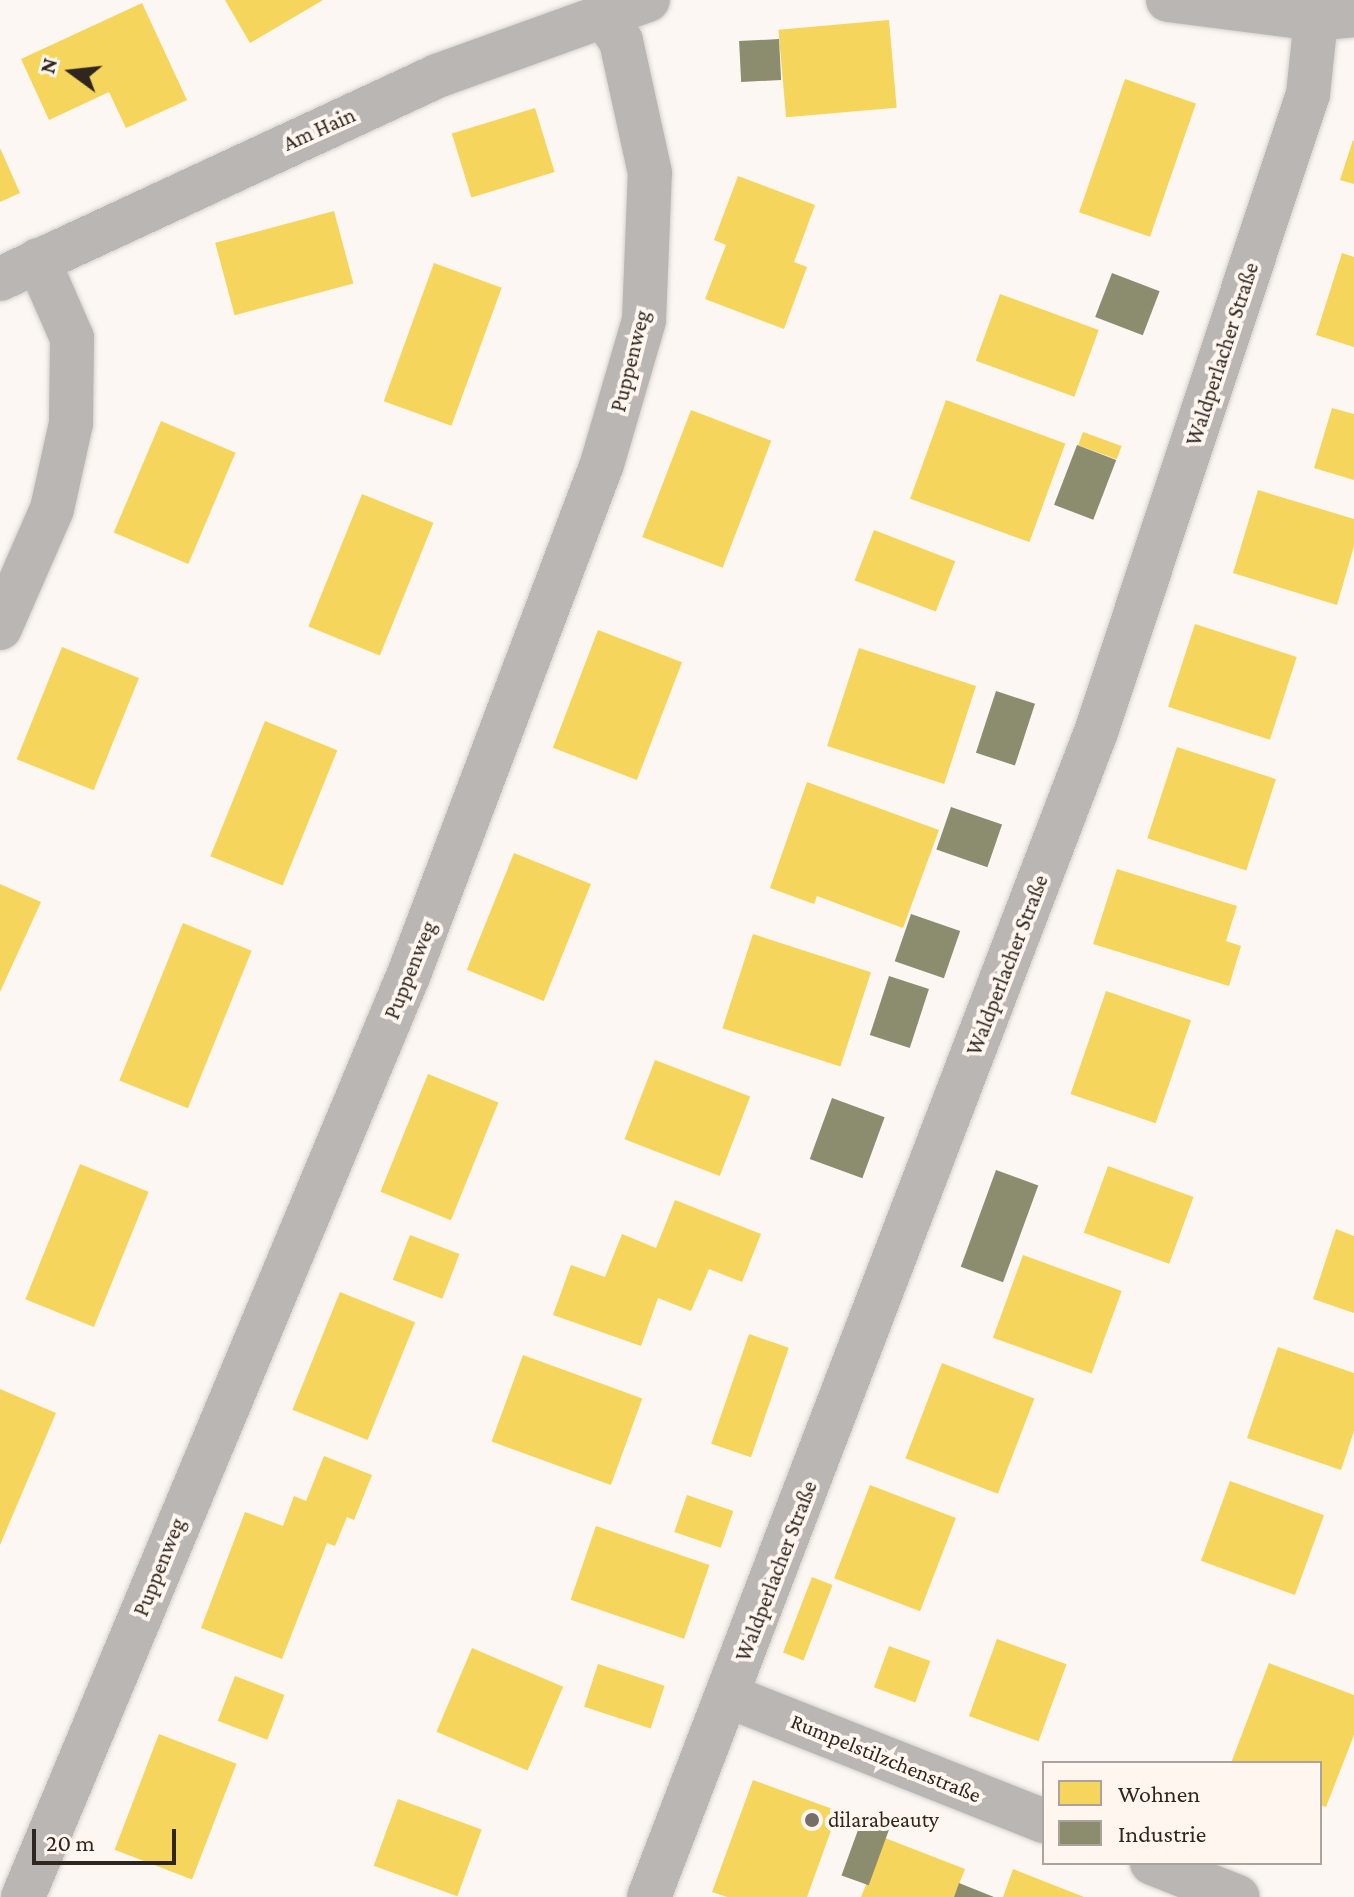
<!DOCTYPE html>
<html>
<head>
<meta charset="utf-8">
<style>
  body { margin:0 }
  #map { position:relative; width:1354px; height:1897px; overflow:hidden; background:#fcf7f2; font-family:"Crimson Pro",serif }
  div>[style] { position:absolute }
  .homes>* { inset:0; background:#f6d55c; transform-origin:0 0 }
  .industry>* { inset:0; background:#8c8c6e; transform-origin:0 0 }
  .roads { filter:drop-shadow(0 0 2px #d6d1cd) drop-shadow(0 0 2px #d6d1cd) }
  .minor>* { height:44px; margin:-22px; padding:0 22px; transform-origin:22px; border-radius:22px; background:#bab6b3 }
  .dots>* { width:22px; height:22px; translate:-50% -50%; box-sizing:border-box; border:4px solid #fff6ef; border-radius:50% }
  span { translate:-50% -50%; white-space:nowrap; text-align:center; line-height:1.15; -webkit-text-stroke:8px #fff6ef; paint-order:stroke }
  .street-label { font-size:22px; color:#2e261f }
  .poi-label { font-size:22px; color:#2e261f }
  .left { translate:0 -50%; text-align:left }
  .legend { position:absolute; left:1042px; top:1761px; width:280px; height:104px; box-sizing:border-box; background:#fff6ef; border:2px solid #aba39c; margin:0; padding:10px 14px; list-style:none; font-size:24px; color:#2e261f }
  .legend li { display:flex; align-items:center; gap:16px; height:40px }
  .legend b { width:40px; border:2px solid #aba39c }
  .north { position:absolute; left:32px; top:32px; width:80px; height:80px; -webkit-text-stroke:6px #fff6ef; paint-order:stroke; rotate:285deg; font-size:22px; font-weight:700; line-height:32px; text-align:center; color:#2e261f }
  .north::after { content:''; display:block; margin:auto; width:28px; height:36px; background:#2e261f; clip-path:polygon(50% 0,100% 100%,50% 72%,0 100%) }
  .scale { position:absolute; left:32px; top:1829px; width:144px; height:36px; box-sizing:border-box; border:4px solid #2e261f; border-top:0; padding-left:10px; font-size:24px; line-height:28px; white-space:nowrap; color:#2e261f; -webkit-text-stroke:6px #fff6ef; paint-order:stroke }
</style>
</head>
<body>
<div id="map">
  <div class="homes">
    <div style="clip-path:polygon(225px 0,323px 0,250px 43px)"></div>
    <div style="clip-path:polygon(142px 3px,187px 100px,126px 128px,109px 92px,49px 120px,21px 59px)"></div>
    <div style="left:889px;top:20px;width:88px;height:111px;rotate:85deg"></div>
    <div style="left:1125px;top:79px;width:75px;height:141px;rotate:19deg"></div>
    <div style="left:535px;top:108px;width:67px;height:87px;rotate:73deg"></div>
    <div style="clip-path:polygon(1353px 140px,1354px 141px,1354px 184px,1340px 180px)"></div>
    <div style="clip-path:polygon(0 148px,20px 193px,0 202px)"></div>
    <div style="clip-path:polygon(738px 176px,815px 205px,794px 262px,807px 267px,784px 329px,705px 299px,726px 245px,714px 240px)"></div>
    <div style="left:334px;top:211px;width:75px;height:123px;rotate:75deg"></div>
    <div style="clip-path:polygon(1342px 253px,1354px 257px,1354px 347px,1316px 335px)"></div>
    <div style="left:434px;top:263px;width:72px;height:147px;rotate:20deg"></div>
    <div style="left:1000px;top:294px;width:105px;height:71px;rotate:20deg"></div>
    <div style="left:946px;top:400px;width:127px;height:105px;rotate:20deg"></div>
    <div style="clip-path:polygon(1332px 408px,1354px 414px,1354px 480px,1314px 468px)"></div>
    <div style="left:691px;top:410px;width:86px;height:136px;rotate:21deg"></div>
    <div style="left:161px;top:421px;width:81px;height:121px;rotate:23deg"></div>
    <div style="left:1083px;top:432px;width:41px;height:14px;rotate:20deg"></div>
    <div style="clip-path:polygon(1258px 490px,1354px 519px,1354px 546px,1337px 605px,1233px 573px)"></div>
    <div style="left:362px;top:494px;width:77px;height:143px;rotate:22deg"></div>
    <div style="left:874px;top:530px;width:87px;height:54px;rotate:21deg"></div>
    <div style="left:1195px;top:624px;width:107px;height:87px;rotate:18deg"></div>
    <div style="left:598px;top:630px;width:90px;height:126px;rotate:21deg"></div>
    <div style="left:62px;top:647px;width:83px;height:121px;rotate:22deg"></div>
    <div style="left:859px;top:648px;width:123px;height:103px;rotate:18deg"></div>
    <div style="left:265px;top:721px;width:78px;height:146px;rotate:22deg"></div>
    <div style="left:1177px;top:747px;width:104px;height:96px;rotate:18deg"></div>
    <div style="clip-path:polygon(807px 782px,939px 830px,903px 928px,817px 896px,814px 904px,770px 888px)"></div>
    <div style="left:514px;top:853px;width:83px;height:126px;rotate:22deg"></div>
    <div style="clip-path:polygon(1117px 869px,1237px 906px,1226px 941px,1241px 946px,1229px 986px,1093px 944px)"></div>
    <div style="clip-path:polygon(0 884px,41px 902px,0 992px)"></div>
    <div style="left:183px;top:923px;width:74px;height:170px;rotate:22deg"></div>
    <div style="left:753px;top:934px;width:124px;height:99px;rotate:18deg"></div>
    <div style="left:1106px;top:991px;width:90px;height:109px;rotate:19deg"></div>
    <div style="left:655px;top:1060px;width:102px;height:85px;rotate:21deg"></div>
    <div style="left:428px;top:1074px;width:76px;height:127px;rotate:22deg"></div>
    <div style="left:80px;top:1164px;width:74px;height:146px;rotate:22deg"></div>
    <div style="left:1108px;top:1166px;width:91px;height:71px;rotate:20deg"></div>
    <div style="clip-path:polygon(675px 1200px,761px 1234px,742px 1282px,709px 1269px,691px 1311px,658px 1298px,641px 1346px,553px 1315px,571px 1265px,605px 1277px,622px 1234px,656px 1248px)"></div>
    <div style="clip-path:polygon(1336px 1229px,1354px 1236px,1354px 1313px,1313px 1299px)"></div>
    <div style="left:410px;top:1235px;width:53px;height:48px;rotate:21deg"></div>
    <div style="left:1023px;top:1255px;width:105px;height:88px;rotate:20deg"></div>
    <div style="left:340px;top:1292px;width:81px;height:127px;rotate:22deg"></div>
    <div style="left:749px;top:1334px;width:42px;height:116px;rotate:19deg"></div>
    <div style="clip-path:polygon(1278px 1347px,1354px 1373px,1354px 1431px,1341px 1470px,1247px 1438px)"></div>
    <div style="left:523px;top:1355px;width:127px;height:92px;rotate:20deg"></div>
    <div style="left:942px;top:1363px;width:99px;height:102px;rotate:21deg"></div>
    <div style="clip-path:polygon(0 1389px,56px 1413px,0 1545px)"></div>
    <div style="clip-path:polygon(324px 1456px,372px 1475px,354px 1520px,347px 1517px,335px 1546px,327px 1543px,282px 1659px,201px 1628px,245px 1512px,283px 1526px,294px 1496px,306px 1501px)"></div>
    <div style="left:1230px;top:1481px;width:100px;height:85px;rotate:20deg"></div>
    <div style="left:870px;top:1485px;width:92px;height:100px;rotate:21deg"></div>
    <div style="left:687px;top:1495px;width:49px;height:39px;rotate:19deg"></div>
    <div style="left:596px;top:1526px;width:120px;height:78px;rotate:19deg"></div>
    <div style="left:812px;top:1577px;width:22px;height:81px;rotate:21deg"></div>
    <div style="left:997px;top:1639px;width:74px;height:82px;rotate:20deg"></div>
    <div style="left:889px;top:1646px;width:44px;height:44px;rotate:20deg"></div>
    <div style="left:472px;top:1648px;width:99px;height:91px;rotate:23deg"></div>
    <div style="clip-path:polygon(1269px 1663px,1354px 1695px,1354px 1735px,1326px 1807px,1320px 1805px,1320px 1763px,1231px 1763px)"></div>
    <div style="left:598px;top:1664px;width:70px;height:45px;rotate:18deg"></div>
    <div style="left:235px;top:1676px;width:53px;height:48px;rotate:21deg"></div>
    <div style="left:159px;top:1734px;width:83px;height:124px;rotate:21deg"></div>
    <div style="clip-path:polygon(753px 1780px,838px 1811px,807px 1897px,727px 1897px,712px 1892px)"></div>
    <div style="left:398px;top:1799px;width:89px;height:71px;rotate:20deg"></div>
    <div style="clip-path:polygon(885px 1838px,965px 1869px,954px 1897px,861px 1897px)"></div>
    <div style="clip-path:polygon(1013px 1869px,1084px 1897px,1003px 1897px)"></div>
  </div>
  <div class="industry">
    <div style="left:779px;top:39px;width:41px;height:40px;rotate:87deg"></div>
    <div style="left:1112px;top:273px;width:51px;height:47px;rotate:21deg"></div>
    <div style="left:1077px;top:445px;width:42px;height:64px;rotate:21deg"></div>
    <div style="left:996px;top:691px;width:41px;height:65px;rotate:18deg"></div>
    <div style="left:951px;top:807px;width:54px;height:45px;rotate:19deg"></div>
    <div style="left:911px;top:914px;width:52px;height:50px;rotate:19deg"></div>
    <div style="left:889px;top:976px;width:42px;height:62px;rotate:18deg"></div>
    <div style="left:832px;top:1098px;width:56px;height:65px;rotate:20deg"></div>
    <div style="left:996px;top:1170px;width:45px;height:103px;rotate:20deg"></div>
    <div style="left:862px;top:1819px;width:29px;height:60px;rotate:20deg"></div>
    <div style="clip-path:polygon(959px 1883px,994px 1897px,954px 1897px)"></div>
  </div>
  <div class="roads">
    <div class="minor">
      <div style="left:1168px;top:0;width:149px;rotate:7.3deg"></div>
      <div style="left:1316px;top:19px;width:38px;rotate:-6deg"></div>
      <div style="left:0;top:279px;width:482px;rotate:-24.9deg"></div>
      <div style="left:437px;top:76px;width:224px;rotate:-19.8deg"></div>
      <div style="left:0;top:628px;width:130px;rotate:-66.4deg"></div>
      <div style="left:52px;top:509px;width:88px;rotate:-77.5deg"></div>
      <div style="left:71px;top:423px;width:85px;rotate:-89.3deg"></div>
      <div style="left:72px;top:338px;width:85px;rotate:-113.6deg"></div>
      <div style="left:728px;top:1696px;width:340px;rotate:21.6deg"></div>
      <div style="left:1152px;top:1863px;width:92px;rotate:21.6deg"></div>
      <div style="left:23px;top:1897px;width:1000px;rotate:-67.31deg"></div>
      <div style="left:409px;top:974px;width:545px;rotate:-69.27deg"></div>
      <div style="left:602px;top:464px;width:150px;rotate:-73.7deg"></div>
      <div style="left:644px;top:320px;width:147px;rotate:-87.7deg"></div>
      <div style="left:650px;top:173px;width:135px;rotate:-102.4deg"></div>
      <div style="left:621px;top:41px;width:32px;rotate:-125deg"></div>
      <div style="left:649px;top:1897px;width:1248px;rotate:-69.01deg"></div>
      <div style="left:1096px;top:732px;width:672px;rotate:-71.62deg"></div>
      <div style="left:1308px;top:94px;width:75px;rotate:-83.9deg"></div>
    </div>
  </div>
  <div class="dots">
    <div style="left:812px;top:1820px;background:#766f69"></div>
  </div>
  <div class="street-label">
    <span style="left:319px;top:129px;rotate:-24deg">Am Hain</span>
    <span style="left:1222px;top:354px;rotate:-72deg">Waldperlacher Straße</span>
    <span style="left:630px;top:361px;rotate:-76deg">Puppenweg</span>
    <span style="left:1007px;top:965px;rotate:-69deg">Waldperlacher Straße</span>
    <span style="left:410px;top:970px;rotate:-68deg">Puppenweg</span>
    <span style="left:159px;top:1567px;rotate:-68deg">Puppenweg</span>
    <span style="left:776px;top:1571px;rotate:-69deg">Waldperlacher Straße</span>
    <span style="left:886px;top:1758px;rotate:22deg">Rumpelstilzchenstraße</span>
  </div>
  <div class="poi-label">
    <span class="left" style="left:828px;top:1820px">dilarabeauty</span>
  </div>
  <ul class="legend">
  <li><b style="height:22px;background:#f6d55c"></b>Wohnen</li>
  <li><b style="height:22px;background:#8c8c6e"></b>Industrie</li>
  </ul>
  <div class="north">N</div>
  <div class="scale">20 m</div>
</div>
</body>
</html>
